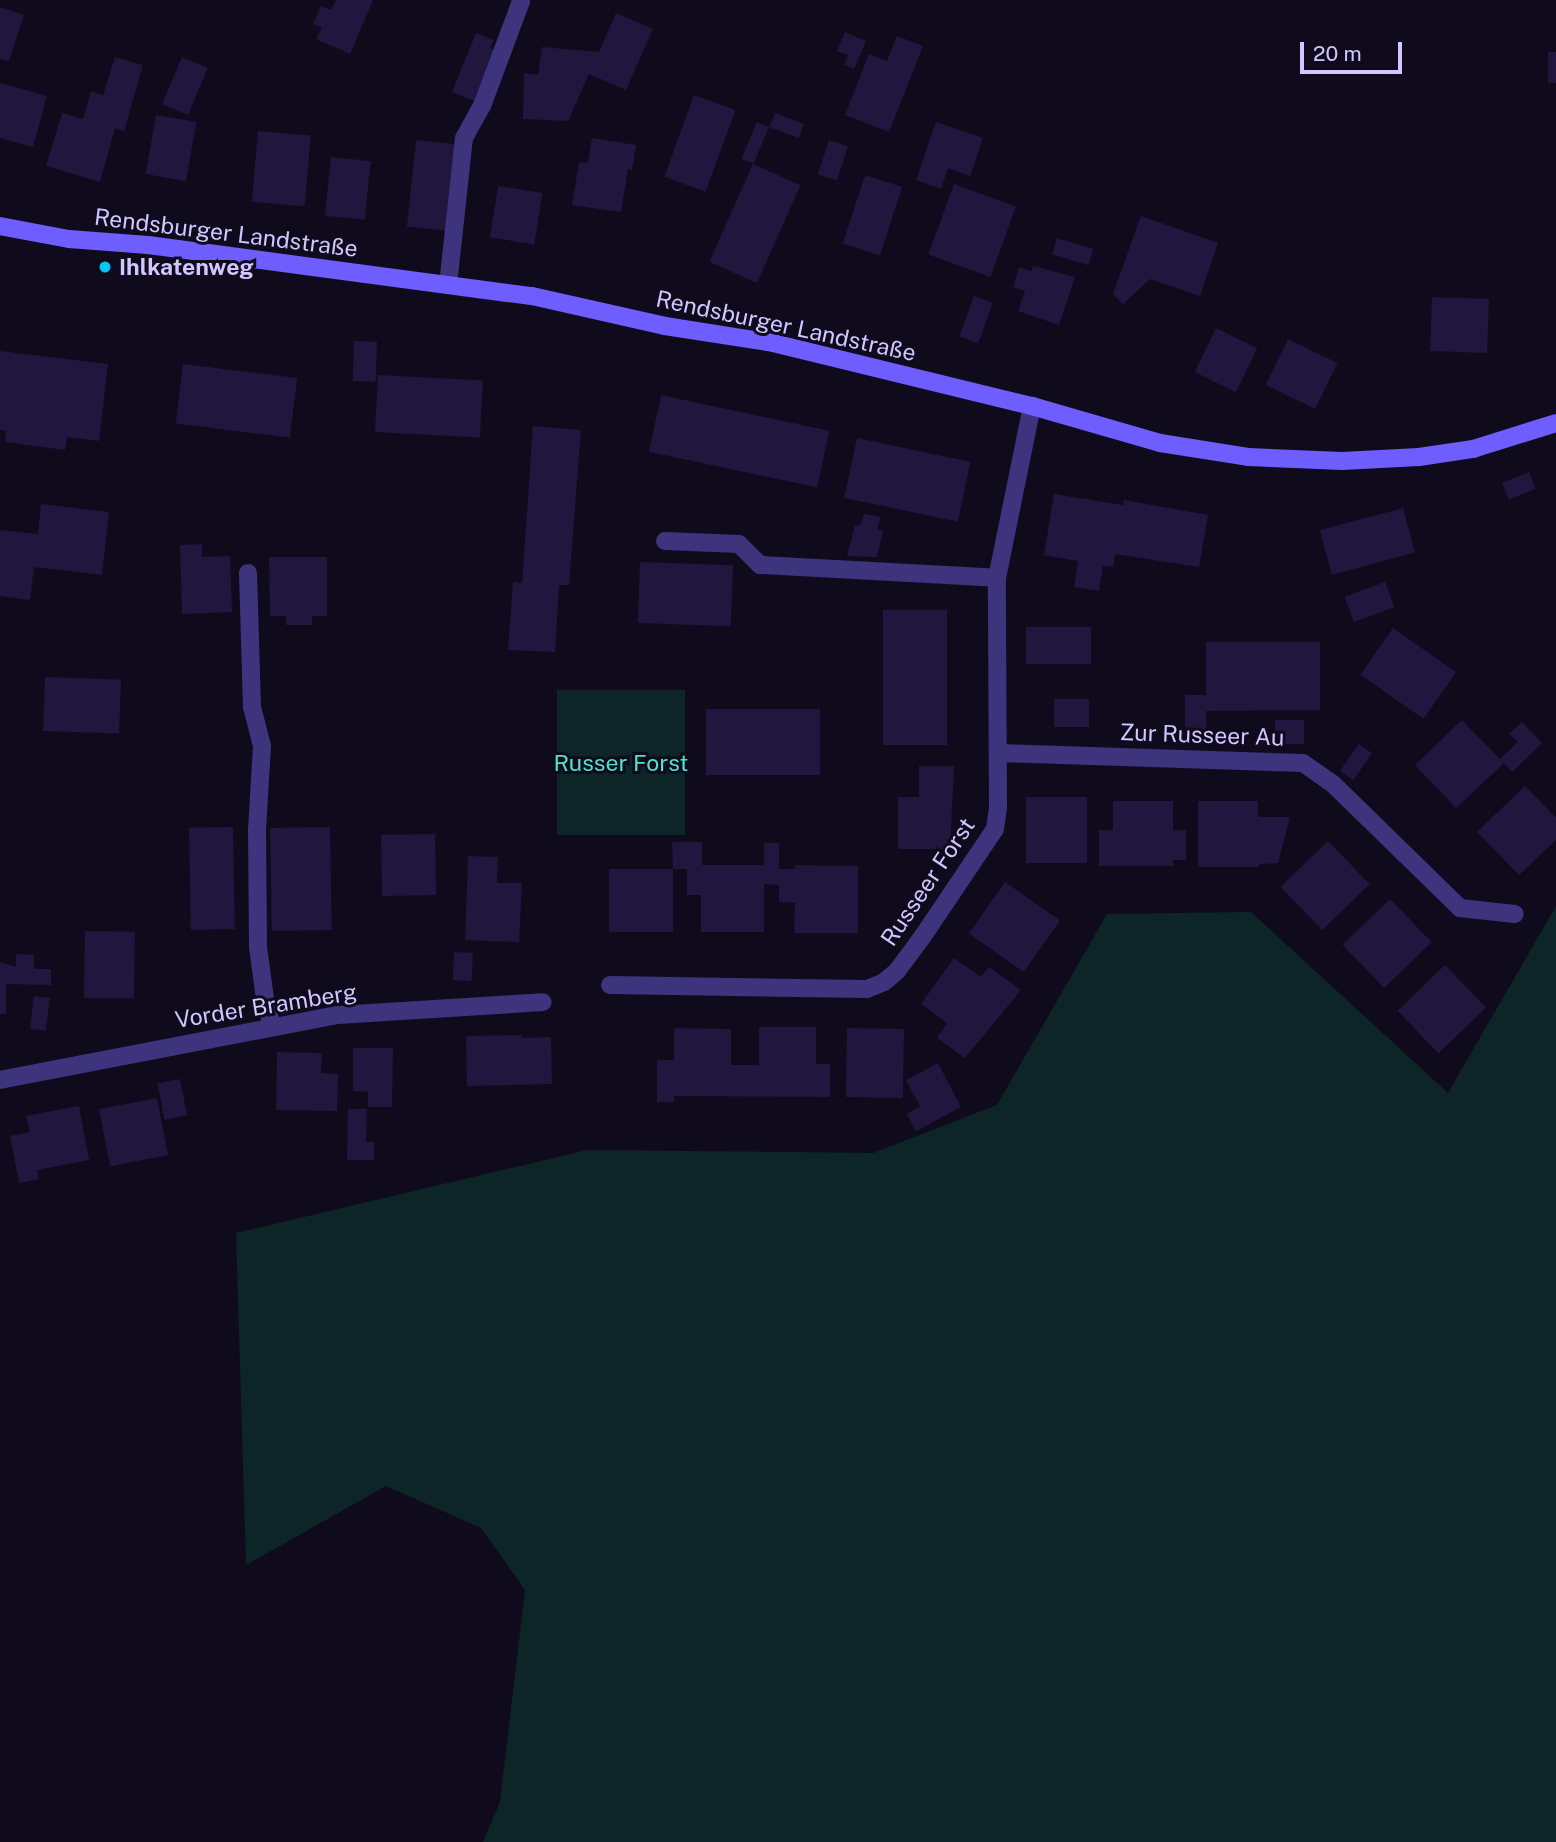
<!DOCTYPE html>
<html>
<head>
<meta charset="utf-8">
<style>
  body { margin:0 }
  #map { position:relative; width:1556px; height:1842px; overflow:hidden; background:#0f0b1d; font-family:"Public Sans",sans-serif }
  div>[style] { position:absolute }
  .green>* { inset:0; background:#0e2527; transform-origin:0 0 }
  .building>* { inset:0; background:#21163e; transform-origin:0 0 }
  .lane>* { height:18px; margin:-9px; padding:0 9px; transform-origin:9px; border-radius:9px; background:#3d347d }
  .street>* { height:18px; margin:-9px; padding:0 9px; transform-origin:9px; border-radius:9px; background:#3d347d }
  .secondary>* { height:18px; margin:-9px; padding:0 9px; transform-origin:9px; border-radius:9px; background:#6e5dff }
  .dots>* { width:19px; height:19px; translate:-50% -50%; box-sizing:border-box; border:4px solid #0f0b1d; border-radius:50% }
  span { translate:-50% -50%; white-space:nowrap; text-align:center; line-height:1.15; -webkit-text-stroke:6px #0f0b1d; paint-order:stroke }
  .street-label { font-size:23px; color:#d1c6ff }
  .poi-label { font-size:23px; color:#d1c6ff; font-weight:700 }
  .left { translate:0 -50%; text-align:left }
  .park-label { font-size:23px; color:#50e1c9 }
  .scale { position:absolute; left:1300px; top:42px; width:102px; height:32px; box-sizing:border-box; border:4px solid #d1c6ff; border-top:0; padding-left:9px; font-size:21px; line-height:24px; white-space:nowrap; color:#d1c6ff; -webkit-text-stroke:5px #0f0b1d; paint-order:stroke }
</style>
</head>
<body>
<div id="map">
  <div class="green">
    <div style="left:557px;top:690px;width:128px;height:145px"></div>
    <div style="clip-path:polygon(1556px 906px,1556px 1842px,483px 1842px,500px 1802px,525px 1590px,481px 1528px,386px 1486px,246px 1565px,236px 1233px,587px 1150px,873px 1153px,997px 1105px,1107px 914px,1251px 912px,1448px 1093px)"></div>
  </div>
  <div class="building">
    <div style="clip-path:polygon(336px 0,373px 0,350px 54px,316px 39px,322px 28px,313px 24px,321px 6px,331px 10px)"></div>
    <div style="clip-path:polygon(0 7px,24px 15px,9px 61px,0 59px)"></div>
    <div style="clip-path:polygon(616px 13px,653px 29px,626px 90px,589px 74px,568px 121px,523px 119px,524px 73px,538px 75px,542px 47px,599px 52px)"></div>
    <div style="clip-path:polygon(845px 32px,866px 41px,854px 69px,844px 65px,848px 55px,837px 51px)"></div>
    <div style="clip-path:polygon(476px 33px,494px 40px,490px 48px,498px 51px,477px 102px,452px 92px)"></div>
    <div style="clip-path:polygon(897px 36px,923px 46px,889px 132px,845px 115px,869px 54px,887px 61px)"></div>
    <div style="left:1548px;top:52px;width:8px;height:31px"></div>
    <div style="clip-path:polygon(115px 57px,143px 65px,124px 131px,115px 128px,100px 182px,46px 166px,62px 113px,83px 119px,91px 91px,103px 95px)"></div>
    <div style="left:182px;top:57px;width:28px;height:51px;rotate:23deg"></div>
    <div style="clip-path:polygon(0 83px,47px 96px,33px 147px,0 138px)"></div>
    <div style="left:694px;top:95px;width:44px;height:87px;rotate:20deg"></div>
    <div style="left:775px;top:113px;width:31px;height:15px;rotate:21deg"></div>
    <div style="left:156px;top:115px;width:41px;height:60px;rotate:10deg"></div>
    <div style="left:757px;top:122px;width:13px;height:40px;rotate:23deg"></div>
    <div style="clip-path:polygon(936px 122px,983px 138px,970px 176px,948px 168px,941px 189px,916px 180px)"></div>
    <div style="left:258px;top:131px;width:53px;height:71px;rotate:5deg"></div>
    <div style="clip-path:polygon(592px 138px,636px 145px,632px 170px,628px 169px,621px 212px,572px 205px,579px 162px,588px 163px)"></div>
    <div style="left:416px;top:140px;width:40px;height:87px;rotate:6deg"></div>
    <div style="left:829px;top:140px;width:20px;height:36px;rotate:18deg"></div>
    <div style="left:331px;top:157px;width:40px;height:59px;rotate:6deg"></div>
    <div style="left:753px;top:164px;width:52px;height:107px;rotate:24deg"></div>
    <div style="left:865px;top:175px;width:39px;height:72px;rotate:18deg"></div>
    <div style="left:954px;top:184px;width:66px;height:75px;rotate:20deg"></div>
    <div style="left:498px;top:186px;width:45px;height:52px;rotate:9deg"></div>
    <div style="clip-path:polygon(1141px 216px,1218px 243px,1200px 296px,1150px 279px,1123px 304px,1113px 294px)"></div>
    <div style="left:1057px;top:238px;width:38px;height:17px;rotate:17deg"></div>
    <div style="clip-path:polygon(1033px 266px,1075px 277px,1059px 325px,1018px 311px,1025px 291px,1013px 287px,1019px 267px,1031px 271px)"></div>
    <div style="left:974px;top:296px;width:20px;height:43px;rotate:20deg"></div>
    <div style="left:1432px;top:297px;width:57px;height:54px;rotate:2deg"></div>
    <div style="left:1216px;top:328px;width:46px;height:49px;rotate:26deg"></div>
    <div style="left:1288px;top:339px;width:55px;height:51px;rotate:26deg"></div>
    <div style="left:354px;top:341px;width:23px;height:40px;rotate:2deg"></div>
    <div style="clip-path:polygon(0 351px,108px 364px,99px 441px,67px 437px,65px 450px,5px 442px,6px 431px,0 430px)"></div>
    <div style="left:183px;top:364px;width:115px;height:60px;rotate:7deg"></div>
    <div style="left:378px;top:375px;width:105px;height:57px;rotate:3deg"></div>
    <div style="left:661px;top:395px;width:172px;height:58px;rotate:12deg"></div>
    <div style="clip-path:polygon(533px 426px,581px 430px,569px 585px,559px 585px,555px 652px,508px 650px,513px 582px,522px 583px)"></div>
    <div style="left:857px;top:438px;width:116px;height:61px;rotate:12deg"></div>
    <div style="left:1529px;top:472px;width:18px;height:29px;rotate:68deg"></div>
    <div style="clip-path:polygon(1054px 494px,1123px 505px,1124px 500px,1208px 515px,1199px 567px,1115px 554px,1113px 567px,1103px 566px,1099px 591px,1074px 587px,1078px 561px,1044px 555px)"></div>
    <div style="clip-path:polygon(41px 504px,109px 512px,102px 575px,34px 567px,30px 600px,0 596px,0 530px,38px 534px)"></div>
    <div style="left:1403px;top:508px;width:46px;height:86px;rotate:75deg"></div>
    <div style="clip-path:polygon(864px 514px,881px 517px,877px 529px,883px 531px,877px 557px,847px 556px,855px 525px,860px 526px)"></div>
    <div style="clip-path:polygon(202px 544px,202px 557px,230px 556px,232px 612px,182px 614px,180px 545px)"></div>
    <div style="clip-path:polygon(269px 557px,327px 557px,327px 616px,312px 616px,312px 625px,286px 625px,286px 616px,270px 616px)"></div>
    <div style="left:640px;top:562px;width:93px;height:61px;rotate:2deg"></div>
    <div style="left:1385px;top:582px;width:27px;height:43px;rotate:70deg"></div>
    <div style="left:883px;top:610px;width:64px;height:135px"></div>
    <div style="left:1026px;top:627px;width:65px;height:37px"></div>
    <div style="left:1393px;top:628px;width:77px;height:57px;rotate:35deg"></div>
    <div style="clip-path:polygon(1206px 642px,1320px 642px,1320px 710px,1206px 711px,1207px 740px,1185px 740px,1185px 695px,1206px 695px)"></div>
    <div style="left:45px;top:677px;width:76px;height:54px;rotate:2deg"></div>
    <div style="left:1054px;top:699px;width:35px;height:28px"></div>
    <div style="left:706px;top:709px;width:114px;height:66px"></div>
    <div style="left:1275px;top:720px;width:29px;height:24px"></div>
    <div style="clip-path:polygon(1462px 720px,1500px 759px,1518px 742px,1509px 734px,1522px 722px,1542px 743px,1512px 772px,1504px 763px,1456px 808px,1415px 765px)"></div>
    <div style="left:1359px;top:744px;width:16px;height:33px;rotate:35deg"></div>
    <div style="clip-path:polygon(919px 766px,954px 766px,950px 849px,898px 849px,898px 797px,919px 797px)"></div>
    <div style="clip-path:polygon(1525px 786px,1556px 818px,1556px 840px,1519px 875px,1477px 832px)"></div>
    <div style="left:1026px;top:797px;width:61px;height:66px"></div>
    <div style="clip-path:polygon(1113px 801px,1173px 801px,1173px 830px,1186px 830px,1186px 860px,1173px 860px,1173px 866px,1099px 866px,1099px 830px,1113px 830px)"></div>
    <div style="clip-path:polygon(1198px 801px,1258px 801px,1258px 817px,1290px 817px,1278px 863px,1259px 864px,1259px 867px,1198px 867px)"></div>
    <div style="left:233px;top:827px;width:102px;height:44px;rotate:89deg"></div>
    <div style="left:330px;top:827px;width:103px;height:60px;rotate:89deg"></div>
    <div style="left:435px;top:834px;width:61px;height:54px;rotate:89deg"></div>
    <div style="left:1328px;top:841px;width:60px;height:66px;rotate:46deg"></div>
    <div style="clip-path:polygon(672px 842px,702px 842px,702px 865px,764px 865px,764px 843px,779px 843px,779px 869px,795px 869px,795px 865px,858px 866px,858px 933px,794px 933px,795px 903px,779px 902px,779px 885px,764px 884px,764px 932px,701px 932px,701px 895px,687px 895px,687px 869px,673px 869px)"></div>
    <div style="clip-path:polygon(468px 856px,498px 857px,497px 883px,522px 883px,519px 942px,465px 940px)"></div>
    <div style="left:609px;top:869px;width:64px;height:63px"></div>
    <div style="left:1005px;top:882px;width:67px;height:63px;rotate:35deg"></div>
    <div style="left:1390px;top:899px;width:60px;height:66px;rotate:46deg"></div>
    <div style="left:85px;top:931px;width:50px;height:67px;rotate:1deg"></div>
    <div style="left:454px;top:952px;width:19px;height:28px;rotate:3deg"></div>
    <div style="clip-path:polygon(16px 954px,34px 955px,34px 969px,51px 969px,51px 985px,6px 984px,6px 1014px,0 1014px,0 962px,16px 967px)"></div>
    <div style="clip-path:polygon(954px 958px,981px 977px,989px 967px,1021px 990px,965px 1058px,937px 1038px,947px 1023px,921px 1004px)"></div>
    <div style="left:1445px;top:965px;width:59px;height:66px;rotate:46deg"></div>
    <div style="left:34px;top:996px;width:16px;height:33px;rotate:7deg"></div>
    <div style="clip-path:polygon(759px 1027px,816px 1027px,816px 1064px,830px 1064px,830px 1097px,674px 1096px,674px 1102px,657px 1102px,657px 1060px,674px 1060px,674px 1028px,731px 1029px,731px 1065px,759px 1065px)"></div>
    <div style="left:847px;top:1028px;width:57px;height:69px;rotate:1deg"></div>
    <div style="clip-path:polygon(522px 1035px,522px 1038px,551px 1037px,552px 1084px,467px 1086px,466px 1036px)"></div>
    <div style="clip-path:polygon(353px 1048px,393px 1048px,392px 1107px,368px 1107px,368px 1092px,353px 1091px)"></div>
    <div style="clip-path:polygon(277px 1052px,322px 1053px,321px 1073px,338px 1074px,337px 1111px,276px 1110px)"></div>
    <div style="clip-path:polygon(938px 1063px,961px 1107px,916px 1131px,907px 1114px,920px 1106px,906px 1080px)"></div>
    <div style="left:180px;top:1079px;width:37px;height:23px;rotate:79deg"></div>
    <div style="left:157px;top:1098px;width:58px;height:59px;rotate:79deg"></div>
    <div style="clip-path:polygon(79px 1106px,89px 1160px,37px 1170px,39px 1179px,19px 1183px,10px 1136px,30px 1132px,26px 1116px)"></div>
    <div style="clip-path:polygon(348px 1109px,367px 1109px,366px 1142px,374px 1142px,374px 1160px,347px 1160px)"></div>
  </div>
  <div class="lane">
    <div style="left:448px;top:285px;width:148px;rotate:-83.8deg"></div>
    <div style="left:464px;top:138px;width:37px;rotate:-61deg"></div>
    <div style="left:482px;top:106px;width:112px;rotate:-69.6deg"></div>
    <div style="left:665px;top:541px;width:74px;rotate:2.3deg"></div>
    <div style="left:739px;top:544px;width:30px;rotate:45deg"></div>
    <div style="left:760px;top:565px;width:237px;rotate:3.1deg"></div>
    <div style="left:248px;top:573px;width:134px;rotate:88.3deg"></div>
    <div style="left:252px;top:707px;width:40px;rotate:75.6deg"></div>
    <div style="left:262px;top:746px;width:83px;rotate:93.4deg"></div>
    <div style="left:257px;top:829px;width:118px;rotate:89.5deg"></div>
    <div style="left:258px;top:947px;width:52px;rotate:82.3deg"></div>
    <div style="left:265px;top:999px;width:29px;rotate:76deg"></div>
  </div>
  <div class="street">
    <div style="left:998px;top:753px;width:305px;rotate:1.9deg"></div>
    <div style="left:1303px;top:763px;width:38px;rotate:35deg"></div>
    <div style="left:1334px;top:785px;width:176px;rotate:44.3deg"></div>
    <div style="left:1460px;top:908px;width:55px;rotate:6.2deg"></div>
    <div style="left:610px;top:985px;width:257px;rotate:0.9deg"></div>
    <div style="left:867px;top:989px;width:18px;rotate:-22deg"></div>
    <div style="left:884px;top:982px;width:17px;rotate:-40deg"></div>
    <div style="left:897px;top:971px;width:44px;rotate:-53.4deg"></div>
    <div style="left:923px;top:936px;width:129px;rotate:-56.1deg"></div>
    <div style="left:995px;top:829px;width:22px;rotate:-82deg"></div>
    <div style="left:998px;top:807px;width:229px;rotate:-90.3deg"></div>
    <div style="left:997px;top:578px;width:176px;rotate:-78.5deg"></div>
    <div style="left:0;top:1080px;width:344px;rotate:-10.9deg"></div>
    <div style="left:338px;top:1015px;width:205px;rotate:-3.6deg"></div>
  </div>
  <div class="secondary">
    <div style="left:0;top:226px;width:70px;rotate:10.7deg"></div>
    <div style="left:69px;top:239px;width:79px;rotate:4.3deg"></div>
    <div style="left:148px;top:245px;width:387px;rotate:7.6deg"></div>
    <div style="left:532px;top:296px;width:136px;rotate:12.7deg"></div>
    <div style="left:665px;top:326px;width:109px;rotate:8.9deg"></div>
    <div style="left:773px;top:343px;width:267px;rotate:13.7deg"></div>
    <div style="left:1032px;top:406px;width:133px;rotate:16.1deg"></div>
    <div style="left:1160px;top:443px;width:89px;rotate:9deg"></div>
    <div style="left:1248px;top:457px;width:94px;rotate:2.4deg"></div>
    <div style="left:1342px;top:461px;width:77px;rotate:-3deg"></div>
    <div style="left:1419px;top:457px;width:55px;rotate:-8.4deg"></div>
    <div style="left:1473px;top:449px;width:87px;rotate:-17.4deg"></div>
  </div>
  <div class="dots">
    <div style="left:105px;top:267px;background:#00c6f1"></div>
  </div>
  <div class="street-label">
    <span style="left:226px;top:233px;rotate:7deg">Rendsburger Landstraße</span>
    <span style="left:786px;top:326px;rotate:12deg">Rendsburger Landstraße</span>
    <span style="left:1202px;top:735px;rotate:2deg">Zur Russeer Au</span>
    <span style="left:928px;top:882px;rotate:-56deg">Russeer Forst</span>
    <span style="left:266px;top:1006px;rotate:-9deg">Vorder Bramberg</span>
  </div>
  <div class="poi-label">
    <span class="left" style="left:119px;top:267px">Ihlkatenweg</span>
  </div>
  <div class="park-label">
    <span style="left:621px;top:763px">Russer Forst</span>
  </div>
  <div class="scale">20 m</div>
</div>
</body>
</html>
